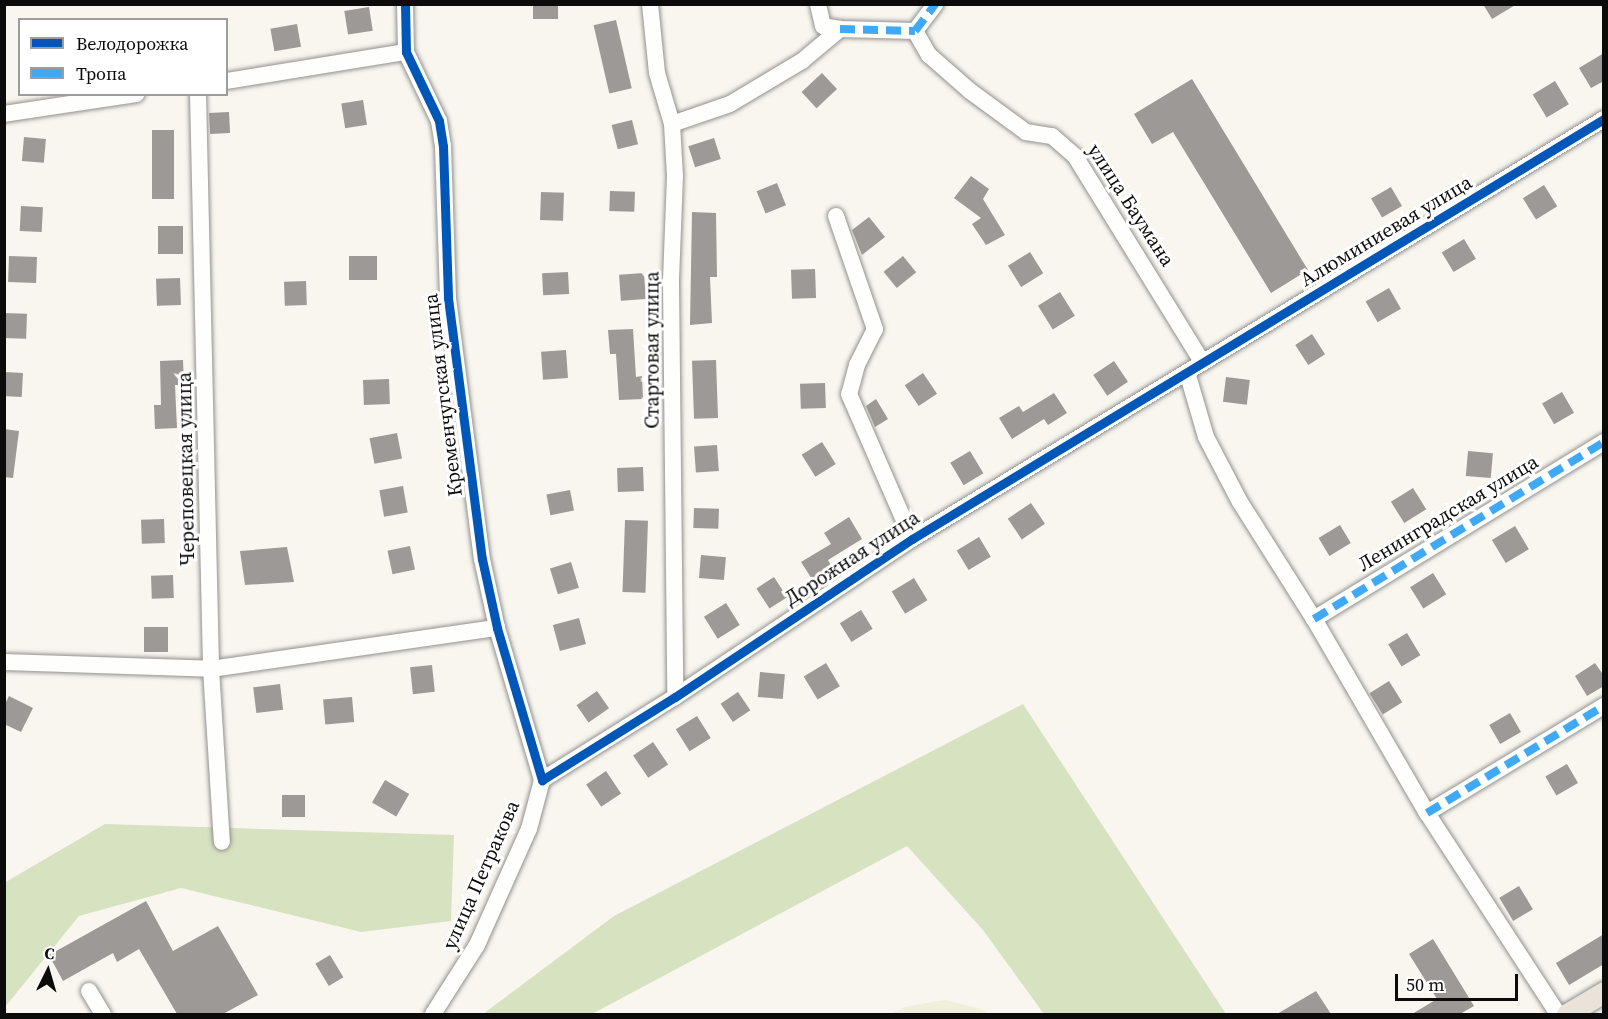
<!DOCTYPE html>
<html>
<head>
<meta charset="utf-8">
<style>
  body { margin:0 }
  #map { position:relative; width:1608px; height:1019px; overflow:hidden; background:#f9f6f0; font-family:"Source Serif 4",serif }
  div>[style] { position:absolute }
  .forest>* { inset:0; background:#d7e2c1 }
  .pitch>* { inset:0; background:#eef0db }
  .building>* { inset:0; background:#9c9996; transform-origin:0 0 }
  .roads { filter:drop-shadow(0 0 2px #92918e) drop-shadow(0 0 2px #92918e) }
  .minor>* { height:16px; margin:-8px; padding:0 8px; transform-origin:8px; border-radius:8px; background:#fefefd }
  .major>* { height:21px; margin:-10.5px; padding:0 10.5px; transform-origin:10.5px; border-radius:10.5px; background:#eae3d9 }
  .quiet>* { height:8px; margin-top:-4px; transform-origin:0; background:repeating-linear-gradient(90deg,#3fa9f5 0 15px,transparent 0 23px) }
  .cycleway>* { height:9px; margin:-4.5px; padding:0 4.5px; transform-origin:4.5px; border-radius:4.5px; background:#0057b8 }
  span { translate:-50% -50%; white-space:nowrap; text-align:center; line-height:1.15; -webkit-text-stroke:6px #fff; paint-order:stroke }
  .street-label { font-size:20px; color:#0b0b0b }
  .frame { position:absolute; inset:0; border:6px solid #0b0b0b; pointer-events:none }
  .legend { position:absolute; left:18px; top:18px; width:210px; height:78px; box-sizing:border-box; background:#fff; border:2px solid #9d9d9d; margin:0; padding:8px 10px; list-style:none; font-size:18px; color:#0b0b0b }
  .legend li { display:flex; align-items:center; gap:12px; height:30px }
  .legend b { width:30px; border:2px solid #9d9d9d }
  .north { position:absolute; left:18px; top:941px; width:60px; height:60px; -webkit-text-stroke:4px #fff; paint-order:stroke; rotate:5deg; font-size:16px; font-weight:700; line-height:24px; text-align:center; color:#0b0b0b }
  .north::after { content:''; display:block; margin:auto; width:21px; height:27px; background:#0b0b0b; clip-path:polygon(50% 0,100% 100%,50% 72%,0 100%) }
  .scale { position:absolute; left:1395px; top:974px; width:123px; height:27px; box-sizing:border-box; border:3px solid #0b0b0b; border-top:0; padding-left:8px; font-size:18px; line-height:21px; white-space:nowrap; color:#0b0b0b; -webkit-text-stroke:4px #fff; paint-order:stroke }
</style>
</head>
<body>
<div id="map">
  <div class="forest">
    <div style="clip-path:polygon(1023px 704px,1226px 1014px,1044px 1014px,983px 930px,907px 846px,592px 1014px,483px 1014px,614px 916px)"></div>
    <div style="clip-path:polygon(105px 824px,454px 835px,451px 921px,361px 932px,181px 888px,79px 916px,5px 1007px,4px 883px)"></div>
  </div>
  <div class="pitch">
    <div style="clip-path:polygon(945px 1000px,981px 1009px,988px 1014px,891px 1014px,904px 1007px)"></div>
  </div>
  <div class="building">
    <div style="left:533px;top:4px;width:25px;height:15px"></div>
    <div style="clip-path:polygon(1483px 4px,1517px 4px,1492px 19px)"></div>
    <div style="left:369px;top:7px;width:24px;height:25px;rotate:81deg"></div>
    <div style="left:616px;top:20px;width:70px;height:23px;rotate:77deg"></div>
    <div style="left:297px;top:24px;width:23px;height:27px;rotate:80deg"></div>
    <div style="clip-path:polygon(1604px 53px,1604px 81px,1591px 88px,1579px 68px)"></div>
    <div style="left:822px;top:73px;width:22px;height:28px;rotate:47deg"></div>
    <div style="clip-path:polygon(1192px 79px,1308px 270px,1271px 293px,1173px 132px,1152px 144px,1134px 114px)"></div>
    <div style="left:1555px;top:81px;width:27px;height:26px;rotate:59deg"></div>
    <div style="left:363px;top:100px;width:25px;height:22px;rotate:81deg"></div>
    <div style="left:229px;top:112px;width:21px;height:20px;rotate:87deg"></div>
    <div style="left:632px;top:120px;width:25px;height:21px;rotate:76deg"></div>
    <div style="left:152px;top:130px;width:22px;height:69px"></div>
    <div style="left:24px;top:137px;width:22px;height:24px;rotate:5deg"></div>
    <div style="left:714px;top:138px;width:22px;height:27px;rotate:72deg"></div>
    <div style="clip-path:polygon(971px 176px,989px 189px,983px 199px,1005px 235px,986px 245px,972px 224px,981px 218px,954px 198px)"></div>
    <div style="left:777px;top:183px;width:24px;height:22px;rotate:68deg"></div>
    <div style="left:1544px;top:185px;width:25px;height:25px;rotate:58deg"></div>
    <div style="left:1391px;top:187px;width:22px;height:23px;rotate:60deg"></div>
    <div style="left:610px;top:191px;width:25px;height:20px;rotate:2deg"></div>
    <div style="left:541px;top:192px;width:23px;height:28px;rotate:2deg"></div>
    <div style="left:21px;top:206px;width:22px;height:25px;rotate:3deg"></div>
    <div style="clip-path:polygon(692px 212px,716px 213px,717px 277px,710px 277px,712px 323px,690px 325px)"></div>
    <div style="clip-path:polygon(869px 217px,885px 237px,862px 255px,852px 230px)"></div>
    <div style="left:158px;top:226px;width:25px;height:28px"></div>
    <div style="left:1464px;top:239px;width:23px;height:26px;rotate:59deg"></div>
    <div style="left:1030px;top:252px;width:25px;height:26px;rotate:58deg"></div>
    <div style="left:9px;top:256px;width:28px;height:26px;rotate:2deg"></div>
    <div style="left:377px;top:256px;width:24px;height:28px;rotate:90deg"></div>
    <div style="left:903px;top:256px;width:21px;height:25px;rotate:51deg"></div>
    <div style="left:815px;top:269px;width:29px;height:24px;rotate:88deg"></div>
    <div style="left:568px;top:272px;width:22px;height:26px;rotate:87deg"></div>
    <div style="left:644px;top:273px;width:26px;height:25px;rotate:86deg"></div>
    <div style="left:180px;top:278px;width:27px;height:24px;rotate:88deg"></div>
    <div style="left:306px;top:281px;width:24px;height:22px;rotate:88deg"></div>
    <div style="left:1389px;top:288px;width:24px;height:27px;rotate:60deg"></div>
    <div style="left:1060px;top:292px;width:28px;height:26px;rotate:58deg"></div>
    <div style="left:4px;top:313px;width:23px;height:25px;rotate:2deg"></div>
    <div style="clip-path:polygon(633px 329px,636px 377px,642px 376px,643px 399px,619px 400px,616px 354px,610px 354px,608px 330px)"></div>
    <div style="left:1312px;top:334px;width:24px;height:20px;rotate:57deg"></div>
    <div style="left:566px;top:350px;width:28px;height:25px;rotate:86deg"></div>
    <div style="clip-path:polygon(183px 360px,184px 385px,175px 385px,177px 428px,155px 429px,154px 405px,161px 405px,160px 361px)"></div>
    <div style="left:716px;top:360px;width:58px;height:24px;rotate:88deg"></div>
    <div style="left:1114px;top:361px;width:25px;height:25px;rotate:56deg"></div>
    <div style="left:4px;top:372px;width:19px;height:24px;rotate:3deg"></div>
    <div style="left:923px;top:373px;width:25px;height:22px;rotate:56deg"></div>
    <div style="left:1226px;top:377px;width:24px;height:25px;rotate:7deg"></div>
    <div style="left:389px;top:379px;width:25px;height:26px;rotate:88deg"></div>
    <div style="left:825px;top:383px;width:25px;height:25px;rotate:88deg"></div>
    <div style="left:1562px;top:392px;width:24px;height:23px;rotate:60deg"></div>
    <div style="clip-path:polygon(1054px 393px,1067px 413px,1048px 425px,1044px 419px,1012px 439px,999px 418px,1019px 406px,1023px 412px)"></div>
    <div style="clip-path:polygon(876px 399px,888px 419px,875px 427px,866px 406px)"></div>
    <div style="clip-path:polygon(4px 429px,19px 431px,13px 478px,4px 477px)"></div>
    <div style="left:397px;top:433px;width:26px;height:28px;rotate:79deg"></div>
    <div style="left:822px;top:442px;width:26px;height:24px;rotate:58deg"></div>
    <div style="left:717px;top:445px;width:26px;height:23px;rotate:86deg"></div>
    <div style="left:970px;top:451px;width:26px;height:23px;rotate:59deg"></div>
    <div style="left:1468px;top:451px;width:25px;height:25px;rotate:5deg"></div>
    <div style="left:643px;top:467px;width:24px;height:26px;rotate:88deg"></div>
    <div style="left:403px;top:486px;width:27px;height:24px;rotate:80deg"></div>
    <div style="left:1413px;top:488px;width:25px;height:26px;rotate:58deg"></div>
    <div style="left:570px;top:490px;width:21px;height:24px;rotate:79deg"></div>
    <div style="left:1031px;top:503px;width:25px;height:28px;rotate:56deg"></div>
    <div style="left:694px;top:508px;width:25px;height:20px;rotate:2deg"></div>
    <div style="clip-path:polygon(849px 517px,862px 539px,828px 560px,836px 574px,817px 587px,801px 562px,831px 544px,824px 533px)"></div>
    <div style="left:164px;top:519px;width:24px;height:23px;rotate:88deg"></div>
    <div style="left:625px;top:520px;width:23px;height:72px;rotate:2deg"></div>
    <div style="left:1340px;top:525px;width:21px;height:25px;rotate:59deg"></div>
    <div style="left:1515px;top:526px;width:27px;height:27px;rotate:59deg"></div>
    <div style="left:979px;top:537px;width:23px;height:26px;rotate:59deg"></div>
    <div style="left:410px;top:546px;width:24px;height:23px;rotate:78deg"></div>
    <div style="clip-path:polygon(287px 547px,294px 582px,245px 585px,240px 551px)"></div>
    <div style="left:701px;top:555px;width:25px;height:23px;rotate:5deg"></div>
    <div style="left:571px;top:562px;width:27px;height:22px;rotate:73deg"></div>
    <div style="left:1433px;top:573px;width:25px;height:27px;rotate:58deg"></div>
    <div style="left:173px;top:575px;width:23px;height:22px;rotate:88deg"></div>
    <div style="left:774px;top:577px;width:24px;height:21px;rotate:57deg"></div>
    <div style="left:914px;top:578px;width:26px;height:26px;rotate:59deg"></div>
    <div style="left:726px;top:603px;width:26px;height:26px;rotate:58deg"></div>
    <div style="left:861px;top:610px;width:22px;height:25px;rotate:58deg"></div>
    <div style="left:579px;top:618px;width:27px;height:27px;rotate:75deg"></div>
    <div style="left:144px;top:627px;width:24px;height:25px"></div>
    <div style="left:1407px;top:633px;width:26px;height:22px;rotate:59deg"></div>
    <div style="left:826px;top:663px;width:27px;height:26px;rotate:59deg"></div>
    <div style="clip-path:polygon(1595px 663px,1604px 676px,1604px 686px,1587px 696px,1575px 676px)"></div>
    <div style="left:432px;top:665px;width:27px;height:22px;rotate:84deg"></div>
    <div style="left:760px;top:672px;width:25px;height:25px;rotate:5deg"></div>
    <div style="left:1389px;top:681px;width:25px;height:23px;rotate:58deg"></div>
    <div style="left:280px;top:684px;width:26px;height:27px;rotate:83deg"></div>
    <div style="left:597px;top:691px;width:21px;height:25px;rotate:55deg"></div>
    <div style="left:738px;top:692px;width:22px;height:21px;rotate:56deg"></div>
    <div style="clip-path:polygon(9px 696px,33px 708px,21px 732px,4px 724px,4px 706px)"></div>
    <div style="left:352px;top:697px;width:25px;height:29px;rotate:85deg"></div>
    <div style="left:1510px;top:713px;width:22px;height:24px;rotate:60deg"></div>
    <div style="left:697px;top:716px;width:26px;height:25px;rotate:58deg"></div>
    <div style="left:653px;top:742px;width:27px;height:24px;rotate:56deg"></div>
    <div style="left:1567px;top:764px;width:22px;height:25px;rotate:60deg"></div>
    <div style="left:606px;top:771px;width:27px;height:24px;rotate:56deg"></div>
    <div style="left:385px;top:780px;width:28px;height:26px;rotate:30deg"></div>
    <div style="left:282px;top:795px;width:23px;height:22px"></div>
    <div style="left:1519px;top:886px;width:27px;height:23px;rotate:59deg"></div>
    <div style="clip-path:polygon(146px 901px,173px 951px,218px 926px,258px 995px,223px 1014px,177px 1014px,139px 949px,117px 962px,113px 953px,63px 981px,49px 955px)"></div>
    <div style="clip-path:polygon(1604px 934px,1604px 964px,1569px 985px,1556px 963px)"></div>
    <div style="clip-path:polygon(1433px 939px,1474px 1006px,1460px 1014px,1412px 1014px,1437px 999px,1409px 954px)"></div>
    <div style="left:330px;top:955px;width:26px;height:17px;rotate:59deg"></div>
    <div style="clip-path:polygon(1316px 991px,1331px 1014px,1277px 1014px)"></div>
  </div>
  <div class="roads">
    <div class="minor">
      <div style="left:405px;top:4px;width:48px;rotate:88.8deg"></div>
      <div style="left:406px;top:52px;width:76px;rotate:64.4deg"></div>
      <div style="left:439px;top:121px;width:25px;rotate:81deg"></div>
      <div style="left:443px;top:146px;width:152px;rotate:88.1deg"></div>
      <div style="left:448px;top:298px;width:263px;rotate:82.6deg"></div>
      <div style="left:482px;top:559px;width:71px;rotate:77.7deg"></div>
      <div style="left:497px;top:628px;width:159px;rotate:73.5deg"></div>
      <div style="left:650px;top:4px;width:69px;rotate:84.2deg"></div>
      <div style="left:657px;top:73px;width:53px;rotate:73.6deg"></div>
      <div style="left:672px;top:124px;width:52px;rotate:86.7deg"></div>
      <div style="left:675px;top:176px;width:105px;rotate:92.2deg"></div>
      <div style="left:671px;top:281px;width:416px;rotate:89.4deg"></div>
      <div style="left:840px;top:29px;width:75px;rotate:1.5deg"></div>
      <div style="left:915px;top:31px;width:34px;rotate:-53deg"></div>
      <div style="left:915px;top:31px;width:28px;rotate:60deg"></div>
      <div style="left:929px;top:55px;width:55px;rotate:41.3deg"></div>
      <div style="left:970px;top:91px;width:69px;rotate:36.2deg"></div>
      <div style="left:1026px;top:132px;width:26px;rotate:9deg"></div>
      <div style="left:1052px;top:136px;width:30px;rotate:41deg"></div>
      <div style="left:1075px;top:156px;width:243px;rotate:58.3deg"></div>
      <div style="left:226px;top:81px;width:182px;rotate:-9.2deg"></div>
      <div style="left:198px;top:94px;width:575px;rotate:88.7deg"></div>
      <div style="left:211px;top:669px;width:173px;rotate:86.4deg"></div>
      <div style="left:4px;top:114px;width:134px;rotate:-8.6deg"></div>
      <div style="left:672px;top:124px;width:61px;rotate:-19deg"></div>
      <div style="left:730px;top:104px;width:84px;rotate:-30.8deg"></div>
      <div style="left:802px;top:61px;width:50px;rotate:-40.1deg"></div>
      <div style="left:840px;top:29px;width:17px;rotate:-170deg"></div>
      <div style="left:823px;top:26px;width:23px;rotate:-103deg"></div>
      <div style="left:836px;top:216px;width:120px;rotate:71deg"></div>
      <div style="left:875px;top:329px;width:40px;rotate:116.6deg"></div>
      <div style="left:857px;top:365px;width:30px;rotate:105deg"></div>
      <div style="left:849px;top:394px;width:158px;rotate:66.5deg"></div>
      <div style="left:1187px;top:372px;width:68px;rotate:73.7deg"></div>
      <div style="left:1206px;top:437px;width:73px;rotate:62.4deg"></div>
      <div style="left:1240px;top:502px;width:138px;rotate:57.7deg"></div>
      <div style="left:1314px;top:619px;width:225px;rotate:59.8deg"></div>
      <div style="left:1427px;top:813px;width:240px;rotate:56.9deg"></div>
      <div style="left:1314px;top:619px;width:340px;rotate:-31.4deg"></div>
      <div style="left:4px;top:662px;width:207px;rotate:1.9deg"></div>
      <div style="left:211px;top:669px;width:289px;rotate:-8.2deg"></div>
      <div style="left:542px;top:780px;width:157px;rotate:-32deg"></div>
      <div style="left:675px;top:697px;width:285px;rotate:-33.7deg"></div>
      <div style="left:912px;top:539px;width:809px;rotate:-31.26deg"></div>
      <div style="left:1427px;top:813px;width:207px;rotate:-31.2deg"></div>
      <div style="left:89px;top:991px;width:27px;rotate:59deg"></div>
      <div style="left:433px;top:1014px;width:82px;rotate:-57.5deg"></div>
      <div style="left:477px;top:945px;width:127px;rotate:-65.9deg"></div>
      <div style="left:529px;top:829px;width:51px;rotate:-75.1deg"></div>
    </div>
    <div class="major">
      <div style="left:1567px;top:1014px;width:43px;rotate:-30.7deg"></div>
    </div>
  </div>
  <div class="quiet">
    <div style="left:840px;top:29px;width:75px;rotate:1.5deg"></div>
    <div style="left:915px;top:31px;width:34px;rotate:-53deg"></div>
    <div style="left:1314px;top:619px;width:340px;rotate:-31.4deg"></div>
    <div style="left:1427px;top:813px;width:207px;rotate:-31.2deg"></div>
  </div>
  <div class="cycleway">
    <div style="left:405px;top:4px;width:48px;rotate:88.8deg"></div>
    <div style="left:406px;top:52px;width:76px;rotate:64.4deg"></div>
    <div style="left:439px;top:121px;width:25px;rotate:81deg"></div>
    <div style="left:443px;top:146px;width:152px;rotate:88.1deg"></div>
    <div style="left:448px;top:298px;width:263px;rotate:82.6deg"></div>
    <div style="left:482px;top:559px;width:71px;rotate:77.7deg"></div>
    <div style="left:497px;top:628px;width:159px;rotate:73.5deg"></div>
    <div style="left:542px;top:780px;width:157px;rotate:-32deg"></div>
    <div style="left:675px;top:697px;width:285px;rotate:-33.7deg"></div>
    <div style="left:912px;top:539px;width:809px;rotate:-31.26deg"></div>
  </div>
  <div class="street-label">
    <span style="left:1131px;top:205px;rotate:57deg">улица Баумана</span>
    <span style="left:1386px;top:231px;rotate:-31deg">Алюминиевая улица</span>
    <span style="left:652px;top:350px;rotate:-90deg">Стартовая улица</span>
    <span style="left:443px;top:395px;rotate:-97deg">Кременчугская улица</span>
    <span style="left:186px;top:469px;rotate:-91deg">Череповецкая улица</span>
    <span style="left:1448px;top:513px;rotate:-31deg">Ленинградская улица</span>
    <span style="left:852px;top:558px;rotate:-33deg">Дорожная улица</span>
    <span style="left:481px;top:875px;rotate:-66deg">улица Петракова</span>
  </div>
  <div class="frame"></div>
  <ul class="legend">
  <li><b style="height:8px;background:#0057b8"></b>Велодорожка</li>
  <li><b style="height:8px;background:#3fa9f5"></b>Тропа</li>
  </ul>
  <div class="north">С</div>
  <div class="scale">50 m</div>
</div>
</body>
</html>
